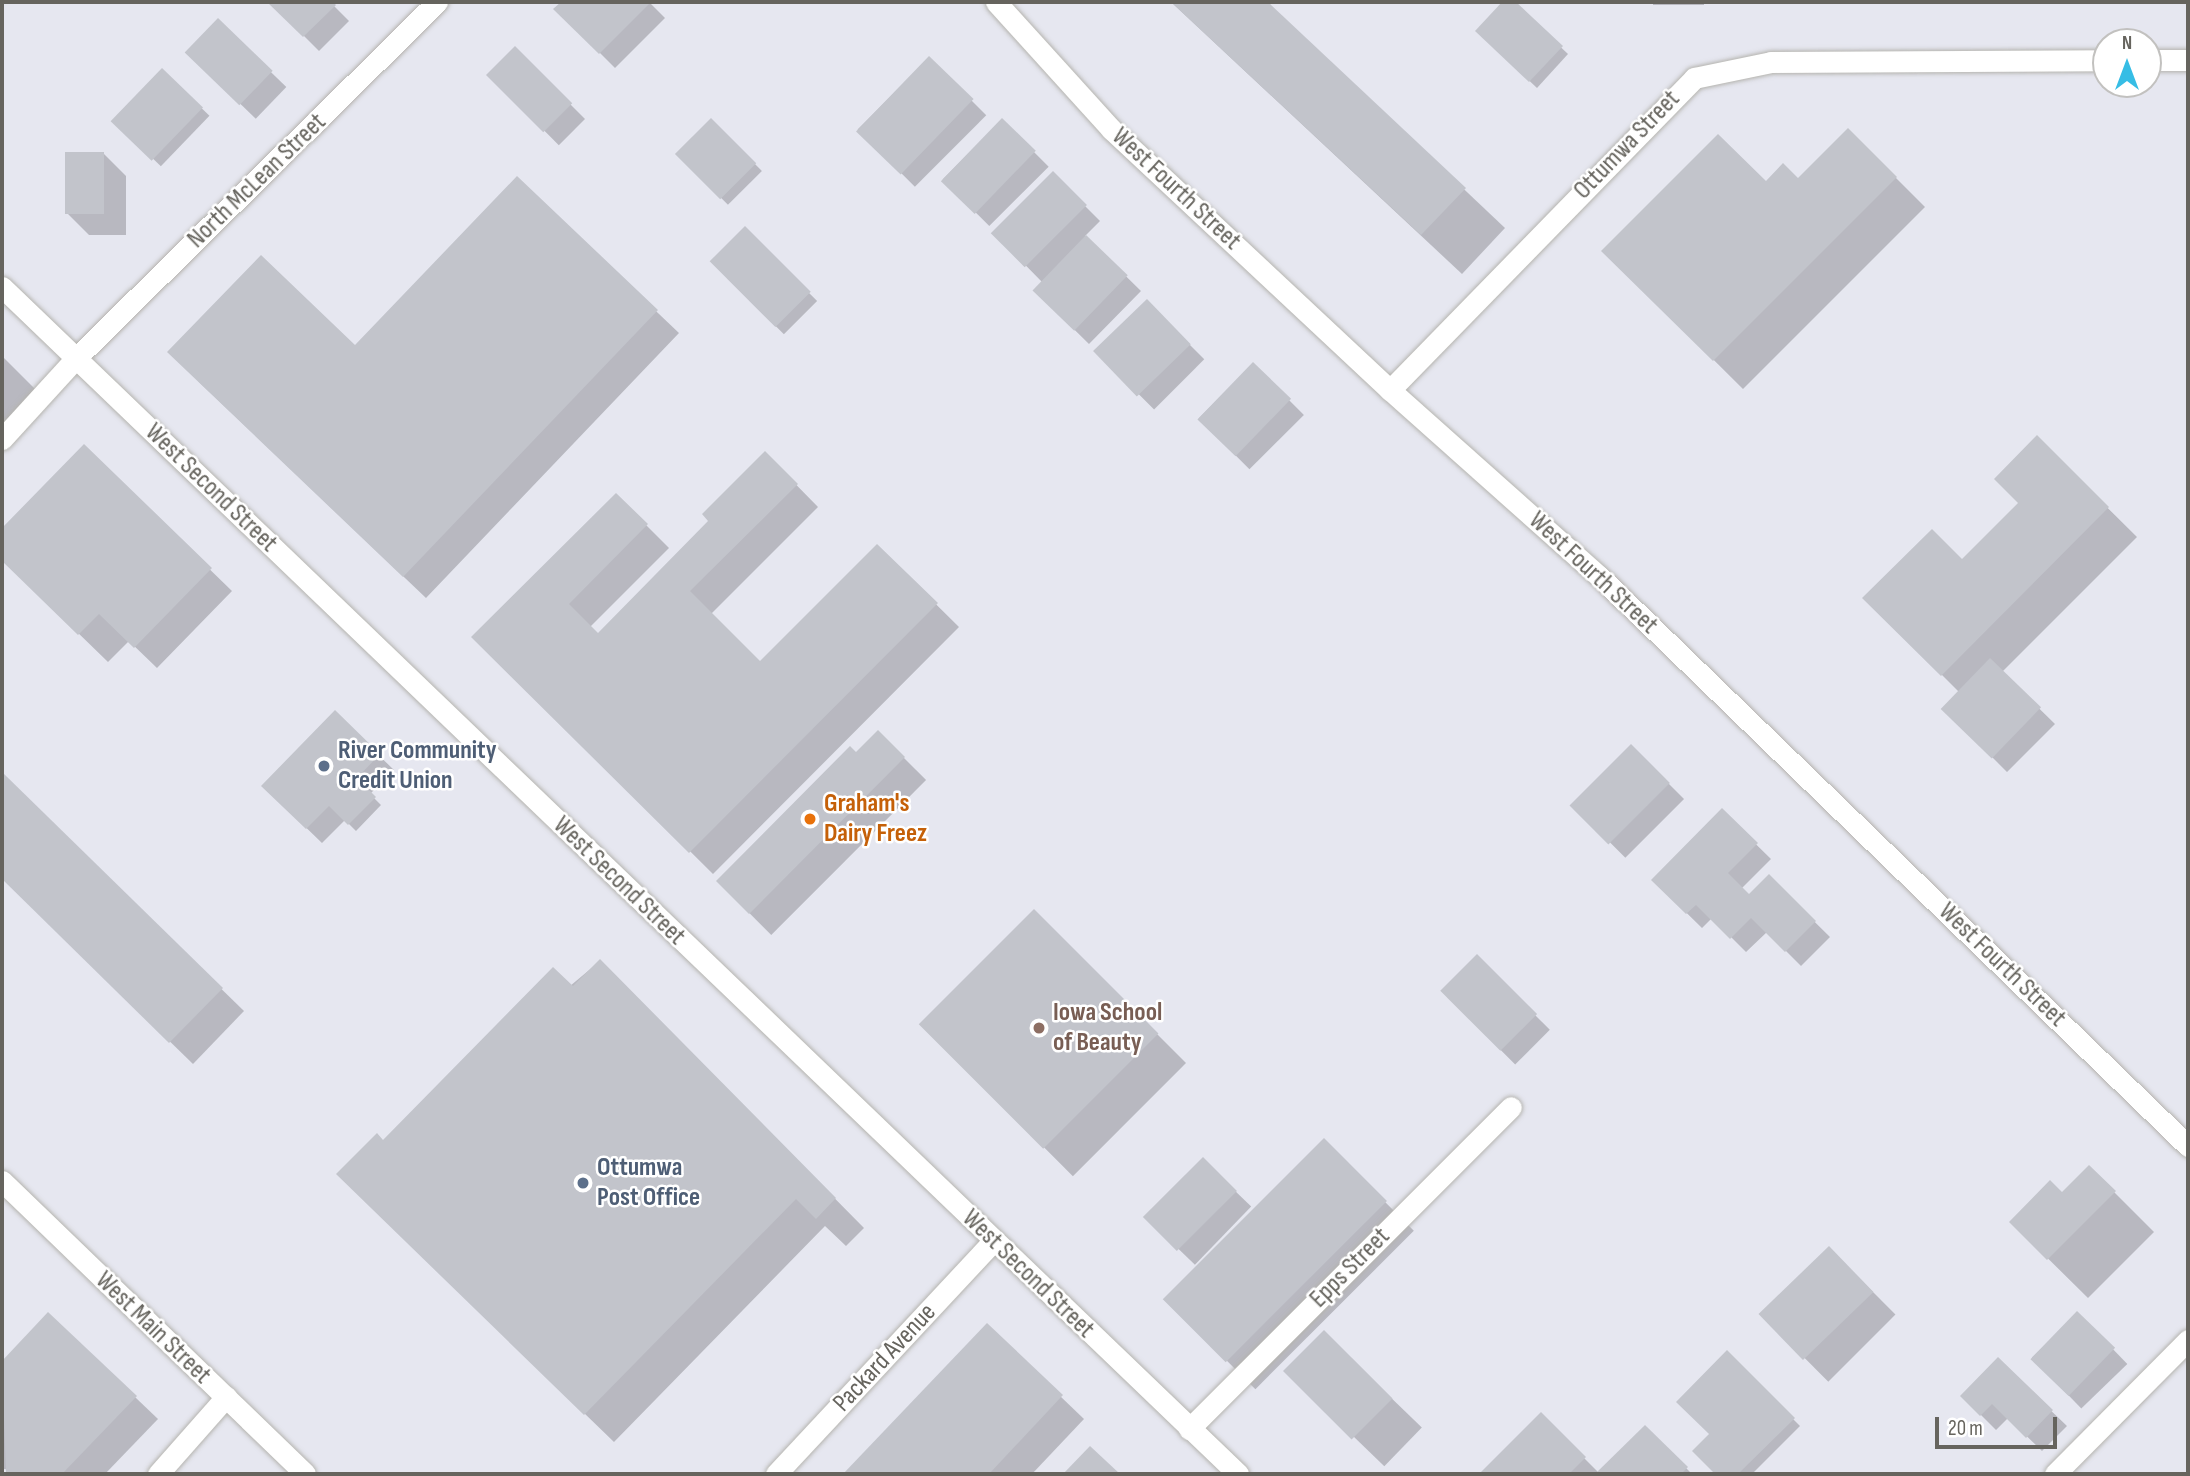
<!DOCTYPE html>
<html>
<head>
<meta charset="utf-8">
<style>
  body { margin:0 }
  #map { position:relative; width:2190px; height:1476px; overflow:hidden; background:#e6e7f0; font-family:"Sofia Sans Condensed",sans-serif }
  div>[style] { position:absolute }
  .shadow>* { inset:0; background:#0003; transform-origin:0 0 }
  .building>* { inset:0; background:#c2c4cb; transform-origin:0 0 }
  .roads { filter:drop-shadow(0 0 2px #b5b4af) drop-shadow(0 0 2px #b5b4af) }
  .minor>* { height:21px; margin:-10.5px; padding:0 10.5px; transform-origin:10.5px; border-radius:10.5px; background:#fff }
  .tertiary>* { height:21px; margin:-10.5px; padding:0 10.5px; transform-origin:10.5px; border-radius:10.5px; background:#fff }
  .secondary>* { height:21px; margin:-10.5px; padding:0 10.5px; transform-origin:10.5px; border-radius:10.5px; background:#fff }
  .dots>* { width:19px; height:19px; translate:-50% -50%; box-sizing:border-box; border:4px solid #fff; border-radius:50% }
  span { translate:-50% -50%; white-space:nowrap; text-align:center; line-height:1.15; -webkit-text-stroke:5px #fff; paint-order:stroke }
  .street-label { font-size:26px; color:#66645e }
  .service-label { font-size:26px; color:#4e5e75; font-weight:700 }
  .left { translate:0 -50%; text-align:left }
  .food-label { font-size:26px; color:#c56008; font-weight:700 }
  .education-label { font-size:26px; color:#785e54; font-weight:700 }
  .frame { position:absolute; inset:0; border:4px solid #66645e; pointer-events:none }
  .north { position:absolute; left:2092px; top:28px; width:70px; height:70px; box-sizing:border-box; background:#fff; border:2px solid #c2c1bf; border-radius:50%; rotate:0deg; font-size:19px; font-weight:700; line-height:28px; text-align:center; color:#66645e }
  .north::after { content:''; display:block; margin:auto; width:24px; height:32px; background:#36bde5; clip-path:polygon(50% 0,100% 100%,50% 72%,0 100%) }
  .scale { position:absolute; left:1935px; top:1417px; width:122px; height:32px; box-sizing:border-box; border:4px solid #66645e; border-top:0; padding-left:9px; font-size:21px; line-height:24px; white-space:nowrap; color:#66645e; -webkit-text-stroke:5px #fff; paint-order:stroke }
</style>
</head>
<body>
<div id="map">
  <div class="shadow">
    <div style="clip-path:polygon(270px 2px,330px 2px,349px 21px,319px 51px)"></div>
    <div style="clip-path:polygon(564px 2px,649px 2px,665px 18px,615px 68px,556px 9px)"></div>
    <div style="clip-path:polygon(1171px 2px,1266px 2px,1505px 228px,1462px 274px)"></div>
    <div style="clip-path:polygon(1505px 2px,1513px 2px,1568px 54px,1537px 88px,1477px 31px)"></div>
    <div style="left:1653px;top:2px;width:51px;height:3px"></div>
    <div style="left:218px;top:21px;width:95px;height:44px;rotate:44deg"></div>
    <div style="left:515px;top:49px;width:99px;height:37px;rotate:45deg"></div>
    <div style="left:929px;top:58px;width:81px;height:101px;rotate:45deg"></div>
    <div style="left:162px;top:70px;width:66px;height:70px;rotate:44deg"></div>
    <div style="left:711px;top:120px;width:72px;height:48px;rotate:45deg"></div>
    <div style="left:1002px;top:120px;width:66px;height:84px;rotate:45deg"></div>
    <div style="clip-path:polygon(1848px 130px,1925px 207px,1743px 389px,1604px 251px,1798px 180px)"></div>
    <div style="clip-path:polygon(103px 153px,126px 176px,126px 235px,89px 235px,67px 213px)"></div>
    <div style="clip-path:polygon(1053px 174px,1100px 221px,1085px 236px,1141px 291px,1089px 344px,1034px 290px,1042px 282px,994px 233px)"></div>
    <div style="clip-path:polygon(517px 179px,679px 333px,426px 598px,198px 381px,355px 347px)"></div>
    <div style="left:745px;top:229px;width:102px;height:47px;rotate:45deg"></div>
    <div style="left:1147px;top:302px;width:81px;height:71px;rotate:45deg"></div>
    <div style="clip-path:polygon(2px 356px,39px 393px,2px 430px)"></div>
    <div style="left:1253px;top:364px;width:72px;height:77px;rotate:45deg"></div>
    <div style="clip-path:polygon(2037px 438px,2137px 537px,2002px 672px,2055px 724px,2007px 772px,1943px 708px,1959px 692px,1865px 598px,1962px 561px,2020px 503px)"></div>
    <div style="clip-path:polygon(84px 447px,232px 591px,157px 668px,129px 641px,108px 662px,2px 559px,2px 531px)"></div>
    <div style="clip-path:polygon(765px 453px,818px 507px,711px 614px,760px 663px,877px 546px,959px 627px,713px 874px,474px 637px,616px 495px,669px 548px,590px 627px,598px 635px,711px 521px)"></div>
    <div style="clip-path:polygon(335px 713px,394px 770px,370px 794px,381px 805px,356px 831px,345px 820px,322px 843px,263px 786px)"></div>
    <div style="left:878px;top:732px;width:68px;height:219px;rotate:45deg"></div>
    <div style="left:1631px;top:746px;width:75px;height:83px;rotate:45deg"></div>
    <div style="clip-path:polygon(2px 775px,244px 1011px,193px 1064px,2px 878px)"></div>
    <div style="clip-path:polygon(1722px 811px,1771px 859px,1741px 889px,1749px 896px,1769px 877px,1830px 937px,1801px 966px,1767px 932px,1746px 952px,1712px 918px,1702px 928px,1653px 880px)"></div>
    <div style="left:1034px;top:911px;width:215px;height:160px;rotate:45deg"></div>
    <div style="left:1477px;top:957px;width:103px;height:49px;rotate:45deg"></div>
    <div style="clip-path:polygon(600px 961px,864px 1228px,846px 1246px,825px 1226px,614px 1442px,367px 1203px,383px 1142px)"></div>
    <div style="left:1324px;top:1141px;width:127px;height:224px;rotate:45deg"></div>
    <div style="left:1203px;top:1160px;width:67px;height:81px;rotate:44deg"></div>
    <div style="clip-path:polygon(2089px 1167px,2154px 1232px,2088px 1298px,2011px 1222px,2062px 1194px)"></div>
    <div style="left:1829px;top:1248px;width:94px;height:95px;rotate:45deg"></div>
    <div style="left:2078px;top:1313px;width:71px;height:64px;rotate:46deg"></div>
    <div style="clip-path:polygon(48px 1314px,158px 1419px,105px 1474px,2px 1469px,2px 1363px)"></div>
    <div style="clip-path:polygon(987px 1326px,1084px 1419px,1032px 1474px,846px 1474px)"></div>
    <div style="left:1324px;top:1333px;width:136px;height:54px;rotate:44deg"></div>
    <div style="clip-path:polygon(1727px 1353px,1800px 1426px,1752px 1474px,1718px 1474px,1695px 1451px,1711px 1434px)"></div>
    <div style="clip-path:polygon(1998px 1360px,2067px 1426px,2042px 1451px,2008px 1418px,1996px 1430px,1962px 1396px)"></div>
    <div style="clip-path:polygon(1541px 1415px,1599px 1473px,1645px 1427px,1692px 1474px,1481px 1474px)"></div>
  </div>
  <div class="building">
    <div style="clip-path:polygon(267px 2px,333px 2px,336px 5px,303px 37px)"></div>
    <div style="clip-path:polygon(561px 2px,651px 2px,599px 54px,553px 9px)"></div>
    <div style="clip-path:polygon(1171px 2px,1268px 2px,1466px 188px,1421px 235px)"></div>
    <div style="clip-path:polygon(1502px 2px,1516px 2px,1563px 46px,1529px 82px,1475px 31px)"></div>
    <div style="left:218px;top:18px;width:76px;height:48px;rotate:44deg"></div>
    <div style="left:515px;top:46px;width:81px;height:41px;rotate:45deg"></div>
    <div style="left:929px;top:56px;width:62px;height:105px;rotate:44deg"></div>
    <div style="left:162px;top:68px;width:57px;height:74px;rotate:44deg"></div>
    <div style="left:711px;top:118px;width:64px;height:51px;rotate:45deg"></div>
    <div style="left:1002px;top:118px;width:47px;height:88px;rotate:44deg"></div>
    <div style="clip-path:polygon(1848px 128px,1897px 177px,1713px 361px,1601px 251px,1718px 134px,1766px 181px,1783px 163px,1798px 178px)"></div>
    <div style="left:65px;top:152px;width:39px;height:62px"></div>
    <div style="left:1053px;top:171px;width:48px;height:88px;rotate:45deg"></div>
    <div style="clip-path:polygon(517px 176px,658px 310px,403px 577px,167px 352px,261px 255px,355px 345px)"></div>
    <div style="left:745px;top:226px;width:93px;height:50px;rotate:45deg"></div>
    <div style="left:1086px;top:235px;width:58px;height:77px;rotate:44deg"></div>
    <div style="left:1147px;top:299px;width:63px;height:75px;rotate:46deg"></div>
    <div style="left:1253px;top:362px;width:53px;height:80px;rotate:44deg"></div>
    <div style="clip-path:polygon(2037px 435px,2109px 507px,1941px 676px,1862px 598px,1932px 529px,1962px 559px,2018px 503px,1994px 479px)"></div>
    <div style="clip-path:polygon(84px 444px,212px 568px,134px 648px,99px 614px,78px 635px,2px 561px,2px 528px)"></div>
    <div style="clip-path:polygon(765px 451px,798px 484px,690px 591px,760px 661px,877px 544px,938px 603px,689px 853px,471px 637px,616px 493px,648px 524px,569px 604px,598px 633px,708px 521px,702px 514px)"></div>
    <div style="left:1990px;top:658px;width:71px;height:71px;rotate:44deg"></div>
    <div style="clip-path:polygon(335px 710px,380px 754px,357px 778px,376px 797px,348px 825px,329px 806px,306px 829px,261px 786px)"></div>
    <div style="clip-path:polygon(878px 730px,905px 757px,749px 914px,716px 881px,850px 746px,856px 752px)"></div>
    <div style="left:1631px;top:744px;width:55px;height:87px;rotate:45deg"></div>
    <div style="clip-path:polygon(2px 772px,223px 988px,169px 1043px,2px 879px)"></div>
    <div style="clip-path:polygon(1722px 808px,1758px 843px,1728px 873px,1749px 894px,1769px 874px,1816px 921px,1785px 952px,1751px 918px,1730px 939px,1696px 905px,1686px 914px,1651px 880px)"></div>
    <div style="left:1034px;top:909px;width:176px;height:163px;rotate:45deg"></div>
    <div style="left:1477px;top:954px;width:85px;height:52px;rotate:45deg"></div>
    <div style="clip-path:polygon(600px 959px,836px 1198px,816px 1219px,796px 1199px,584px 1415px,336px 1174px,377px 1133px,383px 1140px,553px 967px,573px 986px)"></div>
    <div style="left:1324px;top:1138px;width:89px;height:228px;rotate:45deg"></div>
    <div style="left:1203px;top:1157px;width:48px;height:85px;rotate:45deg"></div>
    <div style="clip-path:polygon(2089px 1165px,2116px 1191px,2047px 1260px,2009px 1222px,2050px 1180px,2062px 1192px)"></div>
    <div style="left:1829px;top:1246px;width:64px;height:98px;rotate:46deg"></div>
    <div style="left:2077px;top:1311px;width:53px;height:67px;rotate:44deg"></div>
    <div style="clip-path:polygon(48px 1312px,137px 1396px,62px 1474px,6px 1474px,2px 1361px)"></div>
    <div style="clip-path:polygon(987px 1323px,1063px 1395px,989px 1474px,843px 1474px)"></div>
    <div style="left:1324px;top:1330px;width:97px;height:58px;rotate:45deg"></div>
    <div style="clip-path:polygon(1727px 1350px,1795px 1418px,1738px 1474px,1715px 1474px,1692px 1451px,1709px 1434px,1676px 1402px)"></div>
    <div style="clip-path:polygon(1998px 1357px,2053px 1410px,2026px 1438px,1992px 1404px,1980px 1416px,1960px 1396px)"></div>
    <div style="clip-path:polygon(1541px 1412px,1586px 1457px,1569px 1474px,1479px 1474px)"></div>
    <div style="clip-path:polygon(1645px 1425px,1688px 1467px,1681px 1474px,1595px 1474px)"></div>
    <div style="clip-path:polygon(1090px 1446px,1120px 1474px,1063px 1474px)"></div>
  </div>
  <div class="roads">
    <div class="minor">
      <div style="left:996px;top:2px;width:171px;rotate:47.8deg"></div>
      <div style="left:1111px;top:129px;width:382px;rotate:43.1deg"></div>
      <div style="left:1390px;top:390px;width:280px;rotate:41.7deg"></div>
      <div style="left:1599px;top:576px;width:820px;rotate:44.06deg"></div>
      <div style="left:2148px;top:60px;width:40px"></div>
      <div style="left:1390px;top:390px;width:436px;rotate:-45.7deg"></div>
      <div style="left:1694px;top:78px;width:79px;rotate:-11.7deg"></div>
      <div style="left:1771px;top:62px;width:335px;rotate:-0.3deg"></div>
      <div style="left:2px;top:439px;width:110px;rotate:-47.6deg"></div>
      <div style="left:1189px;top:1429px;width:455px;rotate:-45deg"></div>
      <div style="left:158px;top:1474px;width:103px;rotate:-48.6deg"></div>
      <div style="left:776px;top:1474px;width:318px;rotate:-47deg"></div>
      <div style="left:2055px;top:1474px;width:189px;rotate:-45.2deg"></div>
    </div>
    <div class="tertiary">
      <div style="left:76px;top:358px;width:507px;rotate:-44.6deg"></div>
    </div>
    <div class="secondary">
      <div style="left:2px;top:287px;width:1714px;rotate:43.84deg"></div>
      <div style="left:2px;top:1181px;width:421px;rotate:44deg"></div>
    </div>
  </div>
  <div class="dots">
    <div style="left:324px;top:766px;background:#5c6f8a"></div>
    <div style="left:810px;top:819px;background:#e8710a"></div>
    <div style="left:1039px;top:1028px;background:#8d6e63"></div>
    <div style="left:583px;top:1183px;background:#5c6f8a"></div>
  </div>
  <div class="street-label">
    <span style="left:1627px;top:145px;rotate:-46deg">Ottumwa Street</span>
    <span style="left:257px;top:181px;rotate:-44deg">North McLean Street</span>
    <span style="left:1176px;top:189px;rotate:43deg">West Fourth Street</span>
    <span style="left:211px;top:488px;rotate:44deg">West Second Street</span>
    <span style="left:1593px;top:573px;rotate:43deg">West Fourth Street</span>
    <span style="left:619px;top:881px;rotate:44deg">West Second Street</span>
    <span style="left:2002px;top:965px;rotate:44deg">West Fourth Street</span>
    <span style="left:1350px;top:1268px;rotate:-45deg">Epps Street</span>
    <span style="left:1028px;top:1274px;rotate:44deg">West Second Street</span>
    <span style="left:153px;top:1328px;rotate:44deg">West Main Street</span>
    <span style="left:885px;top:1358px;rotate:-47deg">Packard Avenue</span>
  </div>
  <div class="service-label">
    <span class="left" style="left:338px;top:766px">River Community<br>Credit Union</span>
    <span class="left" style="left:597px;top:1183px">Ottumwa<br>Post Office</span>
  </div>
  <div class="food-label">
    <span class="left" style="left:824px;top:819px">Graham's<br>Dairy Freez</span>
  </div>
  <div class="education-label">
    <span class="left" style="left:1053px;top:1028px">Iowa School<br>of Beauty</span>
  </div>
  <div class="frame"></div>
  <div class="north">N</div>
  <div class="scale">20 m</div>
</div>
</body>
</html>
